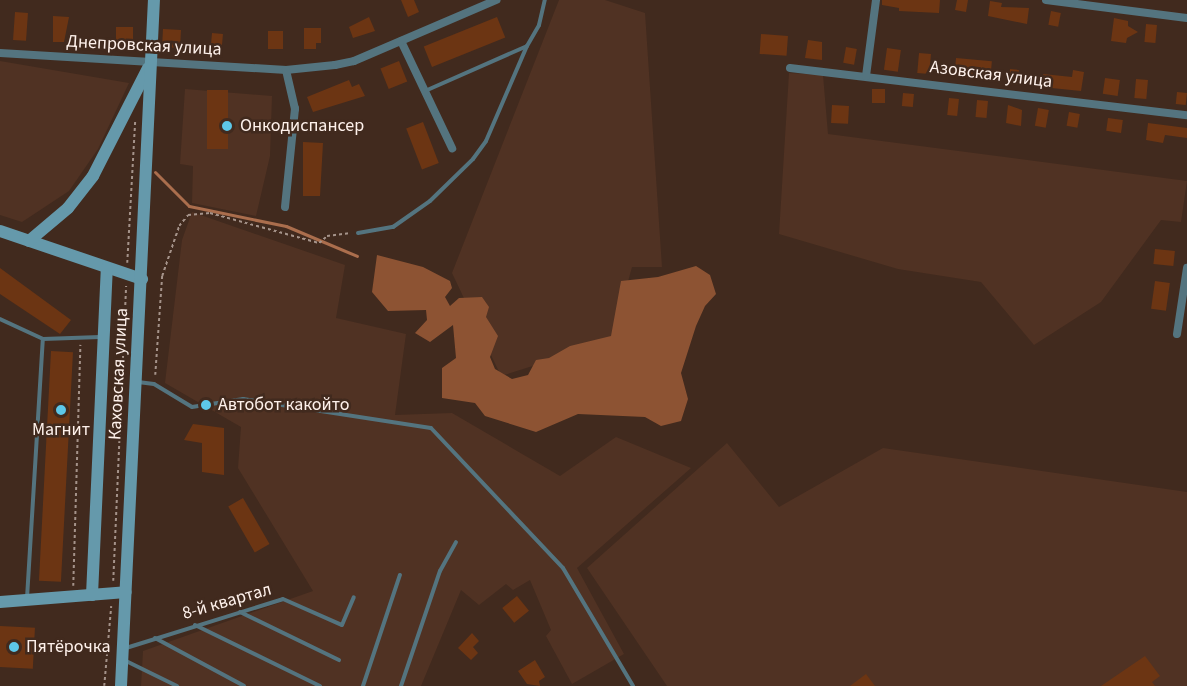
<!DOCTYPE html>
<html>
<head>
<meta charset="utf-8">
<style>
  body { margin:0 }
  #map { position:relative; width:1187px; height:686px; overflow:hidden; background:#412a1e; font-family:"Source Sans 3",sans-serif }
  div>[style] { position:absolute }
  .built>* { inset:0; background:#503223 }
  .forest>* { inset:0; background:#8d5333 }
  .stream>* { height:3px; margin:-1.5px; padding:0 1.5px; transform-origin:1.5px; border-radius:1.5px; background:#ab6e4d }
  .building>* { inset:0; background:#6c3513; transform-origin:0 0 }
  .path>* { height:1.5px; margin-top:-0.75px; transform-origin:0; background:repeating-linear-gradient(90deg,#a5938a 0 3px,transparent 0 6px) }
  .lane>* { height:4px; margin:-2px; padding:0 2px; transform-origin:2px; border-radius:2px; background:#54747f }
  .street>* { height:8px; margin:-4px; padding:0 4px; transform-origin:4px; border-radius:4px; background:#54747f }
  .secondary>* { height:12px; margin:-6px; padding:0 6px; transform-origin:6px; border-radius:6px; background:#6599ab }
  .dots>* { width:16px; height:16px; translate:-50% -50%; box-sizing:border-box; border:3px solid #412a1e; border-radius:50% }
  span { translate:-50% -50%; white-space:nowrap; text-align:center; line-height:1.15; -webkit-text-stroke:5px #412a1e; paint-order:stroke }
  .street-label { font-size:18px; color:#fef1eb }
  .poi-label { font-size:18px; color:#fef1eb }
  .left { translate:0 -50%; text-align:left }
</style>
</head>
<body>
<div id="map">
  <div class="built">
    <div style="clip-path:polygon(559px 0,605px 0,645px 13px,662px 267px,632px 267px,612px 341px,501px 376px,452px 273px)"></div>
    <div style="clip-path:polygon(0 61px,129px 83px,98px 149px,69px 191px,22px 222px,0 215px)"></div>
    <div style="clip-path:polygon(789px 73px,823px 75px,828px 134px,1187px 181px,1181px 222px,1161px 220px,1101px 302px,1034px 345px,981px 282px,898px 269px,779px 234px)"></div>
    <div style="clip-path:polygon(185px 89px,272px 96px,270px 156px,256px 216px,192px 203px,193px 166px,180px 164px)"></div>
    <div style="clip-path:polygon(192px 212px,345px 265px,336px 318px,406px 334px,395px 415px,452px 413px,560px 476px,616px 437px,691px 468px,577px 568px,624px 654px,572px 684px,546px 636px,551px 630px,530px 580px,513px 590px,506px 584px,479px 605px,461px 590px,421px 686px,141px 686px,143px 651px,313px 591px,238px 468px,241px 427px,165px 383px,182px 240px)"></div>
    <div style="clip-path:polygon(727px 443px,779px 507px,883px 448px,1187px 492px,1187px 686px,667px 686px,587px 568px)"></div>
  </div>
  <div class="forest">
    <div style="clip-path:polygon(377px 255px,423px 267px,450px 281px,452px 288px,445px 297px,450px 306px,459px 298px,482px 297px,489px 307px,486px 317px,498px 336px,490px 357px,495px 369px,512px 379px,528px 375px,536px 360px,549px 358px,570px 346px,611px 336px,621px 281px,658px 277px,696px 266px,710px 275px,716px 294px,705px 306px,696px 326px,681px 373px,688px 399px,681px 421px,661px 426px,645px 417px,578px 414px,536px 432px,485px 416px,475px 403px,442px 398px,442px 368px,456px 358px,453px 325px,430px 342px,415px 333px,427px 320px,426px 310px,388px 311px,372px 292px)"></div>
  </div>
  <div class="stream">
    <div style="left:155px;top:172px;width:48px;rotate:45deg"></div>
    <div style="left:189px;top:206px;width:99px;rotate:11.7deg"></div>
    <div style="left:286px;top:226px;width:77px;rotate:22.9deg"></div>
  </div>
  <div class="building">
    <div style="clip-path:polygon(401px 0,414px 0,419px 12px,408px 17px)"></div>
    <div style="clip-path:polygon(882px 0,940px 0,939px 13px,899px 11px,899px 8px,882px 5px)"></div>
    <div style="clip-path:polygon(957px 0,968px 0,966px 12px,955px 10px)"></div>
    <div style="clip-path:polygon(990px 1px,1002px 3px,1001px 7px,1029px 8px,1027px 24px,988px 16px)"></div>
    <div style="left:1051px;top:11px;width:10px;height:14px;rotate:11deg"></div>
    <div style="left:15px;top:12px;width:13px;height:28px;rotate:4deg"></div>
    <div style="clip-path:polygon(53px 16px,69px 17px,64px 42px,53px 42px)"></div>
    <div style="clip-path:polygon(369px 17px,375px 31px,353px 38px,349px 27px)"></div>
    <div style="left:497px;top:17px;width:22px;height:79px;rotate:68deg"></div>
    <div style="clip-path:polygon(1114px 18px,1128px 21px,1128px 26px,1138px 32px,1127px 38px,1126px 43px,1111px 41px)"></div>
    <div style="left:1146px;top:24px;width:11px;height:18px;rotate:5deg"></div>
    <div style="left:116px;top:27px;width:17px;height:17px"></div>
    <div style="clip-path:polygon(304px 28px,321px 28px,321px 43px,316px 43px,316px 49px,304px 49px)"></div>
    <div style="left:163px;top:29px;width:18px;height:18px;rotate:3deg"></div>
    <div style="left:268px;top:31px;width:15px;height:18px"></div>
    <div style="left:212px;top:33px;width:11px;height:13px;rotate:5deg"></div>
    <div style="left:761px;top:34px;width:27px;height:20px;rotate:4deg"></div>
    <div style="clip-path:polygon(808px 40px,822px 42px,822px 60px,805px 58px)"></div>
    <div style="left:846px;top:47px;width:11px;height:16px;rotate:10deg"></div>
    <div style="left:887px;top:48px;width:14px;height:22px;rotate:8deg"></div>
    <div style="left:919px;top:53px;width:12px;height:20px;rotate:5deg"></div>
    <div style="left:956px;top:58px;width:36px;height:19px;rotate:5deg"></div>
    <div style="left:399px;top:61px;width:22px;height:20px;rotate:68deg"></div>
    <div style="left:1010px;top:69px;width:9px;height:15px;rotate:6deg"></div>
    <div style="clip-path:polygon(1073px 70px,1084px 72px,1081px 91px,1042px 87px,1043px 74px,1072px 77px)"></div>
    <div style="left:1105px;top:78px;width:15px;height:16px;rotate:8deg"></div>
    <div style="left:1136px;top:79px;width:12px;height:19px;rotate:5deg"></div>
    <div style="clip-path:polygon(349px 80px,352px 87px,359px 84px,365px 96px,313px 112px,307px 97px)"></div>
    <div style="left:872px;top:89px;width:13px;height:14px"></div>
    <div style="left:207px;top:90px;width:21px;height:59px"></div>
    <div style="left:1177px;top:92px;width:10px;height:12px;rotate:6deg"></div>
    <div style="left:903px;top:93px;width:11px;height:13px;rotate:5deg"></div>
    <div style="left:949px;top:98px;width:10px;height:17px;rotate:6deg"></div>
    <div style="left:977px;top:100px;width:11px;height:17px;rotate:5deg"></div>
    <div style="left:832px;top:105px;width:17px;height:18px;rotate:3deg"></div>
    <div style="clip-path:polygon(1008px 105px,1022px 110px,1021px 126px,1006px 123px)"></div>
    <div style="left:1038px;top:108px;width:11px;height:18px;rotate:10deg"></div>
    <div style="left:1069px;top:112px;width:11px;height:14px;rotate:10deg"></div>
    <div style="left:1108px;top:118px;width:15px;height:13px;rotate:8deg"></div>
    <div style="left:423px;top:122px;width:44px;height:18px;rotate:69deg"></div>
    <div style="clip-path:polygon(1148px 123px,1187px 128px,1187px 138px,1165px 135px,1163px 143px,1146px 140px)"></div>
    <div style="clip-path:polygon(303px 142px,323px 143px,320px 196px,303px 196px)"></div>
    <div style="left:1155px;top:249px;width:20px;height:15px;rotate:6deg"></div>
    <div style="clip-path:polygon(0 268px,71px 320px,60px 334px,0 294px)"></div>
    <div style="left:1155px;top:281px;width:15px;height:28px;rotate:8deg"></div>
    <div style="left:51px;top:351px;width:22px;height:230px;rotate:3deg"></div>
    <div style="clip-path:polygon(193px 424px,224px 428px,224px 475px,202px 472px,202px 443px,184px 440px)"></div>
    <div style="left:243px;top:498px;width:53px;height:17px;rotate:60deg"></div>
    <div style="left:517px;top:596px;width:19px;height:19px;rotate:51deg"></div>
    <div style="left:0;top:626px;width:35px;height:41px;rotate:3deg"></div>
    <div style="clip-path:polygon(472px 633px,479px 641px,473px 647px,478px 653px,471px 660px,458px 648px)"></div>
    <div style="clip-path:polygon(1145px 656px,1160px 676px,1152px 682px,1155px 686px,1101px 686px)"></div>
    <div style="clip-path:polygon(535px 660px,545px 677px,539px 681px,540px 686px,527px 684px,518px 671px)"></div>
    <div style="clip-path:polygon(866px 674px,875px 686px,850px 686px)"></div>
  </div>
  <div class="path">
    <div style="left:127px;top:263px;width:142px;rotate:-86.8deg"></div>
    <div style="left:155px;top:375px;width:99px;rotate:-86deg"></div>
    <div style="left:162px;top:276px;width:53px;rotate:-71.2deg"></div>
    <div style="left:179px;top:226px;width:14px;rotate:-51deg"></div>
    <div style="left:188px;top:215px;width:22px;rotate:-5deg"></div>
    <div style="left:210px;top:213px;width:113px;rotate:15.4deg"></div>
    <div style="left:319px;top:243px;width:11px;rotate:-41deg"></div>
    <div style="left:327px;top:236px;width:24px;rotate:-7deg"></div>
    <div style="left:113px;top:581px;width:295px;rotate:-87.5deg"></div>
    <div style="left:73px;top:586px;width:241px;rotate:-88.3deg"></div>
    <div style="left:104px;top:686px;width:80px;rotate:-85deg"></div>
  </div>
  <div class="lane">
    <div style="left:425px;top:91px;width:111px;rotate:-23.8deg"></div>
    <div style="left:527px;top:46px;width:24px;rotate:-60deg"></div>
    <div style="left:539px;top:25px;width:26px;rotate:-77deg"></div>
    <div style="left:358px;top:233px;width:36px;rotate:-10deg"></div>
    <div style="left:393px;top:227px;width:45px;rotate:-35.1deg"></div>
    <div style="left:430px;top:201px;width:60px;rotate:-44.3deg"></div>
    <div style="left:473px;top:159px;width:22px;rotate:-54deg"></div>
    <div style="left:486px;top:141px;width:103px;rotate:-66.7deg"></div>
    <div style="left:0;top:319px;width:47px;rotate:24.9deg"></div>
    <div style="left:138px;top:382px;width:16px;rotate:7deg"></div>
    <div style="left:154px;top:384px;width:44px;rotate:31.2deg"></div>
    <div style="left:192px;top:407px;width:52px;rotate:-8.9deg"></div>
    <div style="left:243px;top:399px;width:190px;rotate:8.8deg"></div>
    <div style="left:431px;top:428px;width:192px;rotate:46.7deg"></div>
    <div style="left:563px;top:568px;width:137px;rotate:59.3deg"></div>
    <div style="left:27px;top:598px;width:259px;rotate:-86.5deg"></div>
    <div style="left:43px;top:339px;width:57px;rotate:-2deg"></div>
    <div style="left:240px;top:612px;width:110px;rotate:25.9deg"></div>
    <div style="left:195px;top:625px;width:139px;rotate:26deg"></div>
    <div style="left:155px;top:638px;width:101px;rotate:28.3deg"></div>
    <div style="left:126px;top:648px;width:164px;rotate:-17.3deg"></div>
    <div style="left:283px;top:599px;width:64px;rotate:23.8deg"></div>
    <div style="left:342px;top:625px;width:30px;rotate:-67deg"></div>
    <div style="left:124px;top:660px;width:59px;rotate:26.1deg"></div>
    <div style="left:363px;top:686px;width:117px;rotate:-71.6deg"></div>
    <div style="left:401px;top:686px;width:121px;rotate:-71.3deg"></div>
    <div style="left:440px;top:571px;width:33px;rotate:-61deg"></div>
  </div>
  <div class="street">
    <div style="left:1046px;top:0;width:142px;rotate:7.3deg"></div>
    <div style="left:401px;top:41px;width:119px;rotate:64.5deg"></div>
    <div style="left:0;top:53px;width:287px;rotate:3.4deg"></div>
    <div style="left:286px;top:70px;width:49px;rotate:-5.8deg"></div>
    <div style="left:335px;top:65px;width:19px;rotate:-12deg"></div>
    <div style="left:354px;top:61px;width:155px;rotate:-23.2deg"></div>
    <div style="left:790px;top:68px;width:400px;rotate:6.8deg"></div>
    <div style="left:866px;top:76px;width:77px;rotate:-82.5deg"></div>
    <div style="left:285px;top:207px;width:99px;rotate:-84.2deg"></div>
    <div style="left:295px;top:109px;width:40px;rotate:-103deg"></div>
    <div style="left:1177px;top:334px;width:67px;rotate:-81.4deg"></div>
  </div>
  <div class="secondary">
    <div style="left:0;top:231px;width:150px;rotate:18.7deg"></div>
    <div style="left:29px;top:241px;width:51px;rotate:-40.2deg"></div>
    <div style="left:68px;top:208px;width:41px;rotate:-52deg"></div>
    <div style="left:93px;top:176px;width:121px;rotate:-63deg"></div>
    <div style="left:92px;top:595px;width:327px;rotate:-87.4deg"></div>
    <div style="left:0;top:602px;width:126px;rotate:-4.5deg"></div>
    <div style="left:121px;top:686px;width:687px;rotate:-87.25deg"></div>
  </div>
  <div class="dots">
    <div style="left:227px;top:126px;background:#5dc7e8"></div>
    <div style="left:206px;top:405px;background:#5dc7e8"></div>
    <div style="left:61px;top:410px;background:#5dc7e8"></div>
    <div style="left:14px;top:647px;background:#5dc7e8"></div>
  </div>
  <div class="street-label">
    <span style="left:144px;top:46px;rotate:3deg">Днепровская улица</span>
    <span style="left:991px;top:75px;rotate:7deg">Азовская улица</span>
    <span style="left:119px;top:374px;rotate:-87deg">Каховская улица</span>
    <span style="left:227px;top:602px;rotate:-16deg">8-й квартал</span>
  </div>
  <div class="poi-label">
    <span class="left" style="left:240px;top:126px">Онкодиспансер</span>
    <span class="left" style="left:218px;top:405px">Автобот какойто</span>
    <span style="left:61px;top:430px">Магнит</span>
    <span class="left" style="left:26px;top:647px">Пятёрочка</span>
  </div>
</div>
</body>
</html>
